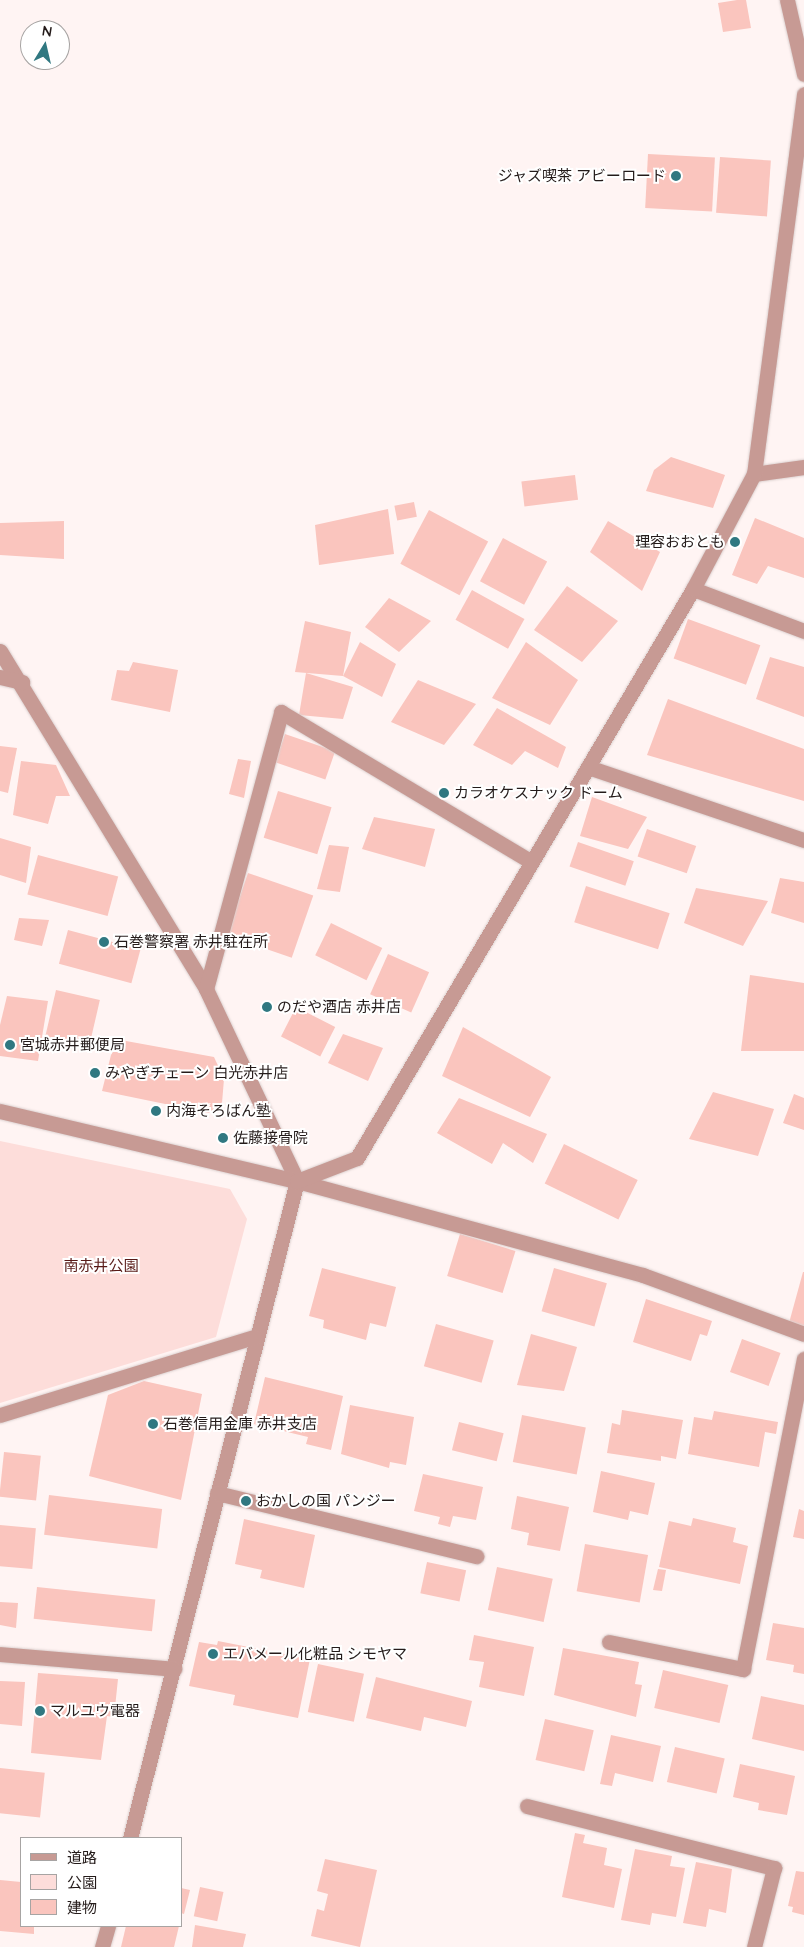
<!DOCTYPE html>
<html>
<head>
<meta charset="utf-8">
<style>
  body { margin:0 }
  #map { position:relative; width:804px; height:1947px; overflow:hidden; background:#fff4f3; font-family:Quicksand,"Noto Sans JP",sans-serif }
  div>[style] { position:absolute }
  .green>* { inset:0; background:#fdddda }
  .building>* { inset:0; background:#fac5be; transform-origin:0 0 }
  .roads { filter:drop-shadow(0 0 1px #dcd1d0) drop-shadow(0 0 1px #dcd1d0) }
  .minor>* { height:15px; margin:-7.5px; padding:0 7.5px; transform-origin:7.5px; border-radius:7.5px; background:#c79a94 }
  .dots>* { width:14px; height:14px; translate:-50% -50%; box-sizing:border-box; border:2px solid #fff; border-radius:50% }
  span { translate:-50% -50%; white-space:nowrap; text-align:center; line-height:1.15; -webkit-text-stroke:4px #fff; paint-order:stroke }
  .poi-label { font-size:15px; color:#241b1a }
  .right { translate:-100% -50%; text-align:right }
  .left { translate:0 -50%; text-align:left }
  .park-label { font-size:15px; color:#581a17 }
  .legend { position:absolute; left:20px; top:1837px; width:162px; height:90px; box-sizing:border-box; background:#fff; border:1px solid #a7a4a3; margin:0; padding:6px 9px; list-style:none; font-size:15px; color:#241b1a }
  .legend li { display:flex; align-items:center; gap:10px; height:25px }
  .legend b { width:25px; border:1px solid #a7a4a3 }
  .north { position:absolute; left:20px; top:20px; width:50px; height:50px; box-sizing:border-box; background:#fff; border:1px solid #a7a4a3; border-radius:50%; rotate:9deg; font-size:14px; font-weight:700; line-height:20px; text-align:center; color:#241b1a }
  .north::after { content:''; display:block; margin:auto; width:18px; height:22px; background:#307881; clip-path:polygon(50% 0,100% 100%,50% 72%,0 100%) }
</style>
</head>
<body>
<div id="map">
  <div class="green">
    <div style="clip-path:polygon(0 1141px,230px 1189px,247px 1219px,216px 1337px,0 1403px)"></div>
  </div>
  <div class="building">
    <div style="clip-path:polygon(737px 0,746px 0,751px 28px,723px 32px,718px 3px)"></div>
    <div style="left:648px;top:154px;width:67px;height:54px;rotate:3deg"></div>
    <div style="left:720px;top:157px;width:51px;height:56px;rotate:4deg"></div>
    <div style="clip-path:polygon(671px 457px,725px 475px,713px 508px,646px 491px,654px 470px)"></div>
    <div style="left:575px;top:475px;width:25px;height:54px;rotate:83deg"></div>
    <div style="left:414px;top:502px;width:15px;height:20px;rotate:79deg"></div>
    <div style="clip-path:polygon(388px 509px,394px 554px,319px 565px,315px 525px)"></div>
    <div style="left:429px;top:510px;width:67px;height:61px;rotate:28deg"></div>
    <div style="clip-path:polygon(755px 518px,804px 538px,804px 578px,768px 566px,757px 584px,732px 575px)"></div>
    <div style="clip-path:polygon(64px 521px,64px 559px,0 555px,0 523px)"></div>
    <div style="clip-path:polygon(608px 521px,660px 552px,642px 591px,590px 552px)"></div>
    <div style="left:503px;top:538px;width:50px;height:49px;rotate:28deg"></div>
    <div style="clip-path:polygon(567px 586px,618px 621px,582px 662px,534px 630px)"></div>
    <div style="left:472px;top:590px;width:60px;height:34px;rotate:29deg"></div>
    <div style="clip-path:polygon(389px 598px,431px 621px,399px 652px,365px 627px)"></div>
    <div style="left:688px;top:619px;width:77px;height:42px;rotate:20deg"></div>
    <div style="clip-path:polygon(305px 621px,351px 632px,343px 676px,295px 672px)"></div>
    <div style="clip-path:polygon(360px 642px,396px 664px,382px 697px,343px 676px)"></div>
    <div style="clip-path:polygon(526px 642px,578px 680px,550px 725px,492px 698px)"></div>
    <div style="clip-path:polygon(770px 657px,804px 667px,804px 717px,756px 699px)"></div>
    <div style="clip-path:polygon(133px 662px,178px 670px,170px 712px,111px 700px,117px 670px,129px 671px)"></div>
    <div style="clip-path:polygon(306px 673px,353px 687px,343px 719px,299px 715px)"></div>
    <div style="clip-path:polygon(418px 680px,476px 704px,444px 745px,391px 722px)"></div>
    <div style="clip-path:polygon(668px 699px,804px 749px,804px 801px,647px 755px)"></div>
    <div style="clip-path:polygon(497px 708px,566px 747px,558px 768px,525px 751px,512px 765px,473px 745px)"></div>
    <div style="left:285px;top:734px;width:53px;height:30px;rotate:19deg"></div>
    <div style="clip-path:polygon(0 746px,17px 748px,8px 793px,0 791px)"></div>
    <div style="clip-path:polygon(238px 759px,251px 761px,244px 798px,229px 794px)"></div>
    <div style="clip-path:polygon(21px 761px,56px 765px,70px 796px,56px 796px,48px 824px,13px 815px)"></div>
    <div style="left:278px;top:791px;width:56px;height:49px;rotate:17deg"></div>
    <div style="clip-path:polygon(592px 797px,647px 817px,628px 849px,580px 836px)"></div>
    <div style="clip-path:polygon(374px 817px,435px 829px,425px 867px,362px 849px)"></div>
    <div style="left:647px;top:829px;width:52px;height:29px;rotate:19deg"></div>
    <div style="clip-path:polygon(0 838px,31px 847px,26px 883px,0 875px)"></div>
    <div style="left:578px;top:842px;width:59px;height:26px;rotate:19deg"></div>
    <div style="clip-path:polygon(329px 845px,349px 847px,340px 892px,317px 889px)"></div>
    <div style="left:38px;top:855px;width:83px;height:41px;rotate:15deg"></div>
    <div style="left:248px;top:873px;width:69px;height:66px;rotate:19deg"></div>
    <div style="clip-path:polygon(780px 878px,804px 882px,804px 923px,771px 913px)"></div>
    <div style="left:586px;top:886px;width:88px;height:38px;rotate:18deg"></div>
    <div style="clip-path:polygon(696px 888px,768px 901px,743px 946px,684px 923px)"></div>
    <div style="clip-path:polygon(19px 918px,49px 920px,42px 946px,14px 940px)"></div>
    <div style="left:331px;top:923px;width:57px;height:36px;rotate:26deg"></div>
    <div style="left:68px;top:930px;width:75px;height:35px;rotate:15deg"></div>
    <div style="left:388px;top:954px;width:45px;height:44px;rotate:24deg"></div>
    <div style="clip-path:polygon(750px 975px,804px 983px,804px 1051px,741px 1051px)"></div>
    <div style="left:56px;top:990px;width:45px;height:50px;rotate:13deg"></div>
    <div style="clip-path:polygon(7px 996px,48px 1001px,38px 1061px,0 1056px,0 1025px)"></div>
    <div style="left:296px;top:1007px;width:44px;height:33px;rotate:27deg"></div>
    <div style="clip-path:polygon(463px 1027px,551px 1077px,530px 1117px,442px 1076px)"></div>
    <div style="clip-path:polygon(343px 1034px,383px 1048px,368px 1081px,328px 1063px)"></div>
    <div style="clip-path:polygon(115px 1039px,214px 1057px,224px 1079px,222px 1103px,209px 1113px,102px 1091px)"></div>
    <div style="clip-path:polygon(713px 1092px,774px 1109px,758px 1156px,689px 1139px)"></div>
    <div style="clip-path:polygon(794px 1094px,804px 1098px,804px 1130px,783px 1123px)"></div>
    <div style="clip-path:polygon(459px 1098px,547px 1134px,533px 1163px,503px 1143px,492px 1164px,437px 1133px)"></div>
    <div style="left:564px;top:1144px;width:82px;height:44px;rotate:26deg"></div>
    <div style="left:460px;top:1234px;width:58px;height:44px;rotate:17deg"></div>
    <div style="clip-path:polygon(322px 1268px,396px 1287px,386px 1327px,370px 1323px,366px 1340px,323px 1328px,324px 1320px,309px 1316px)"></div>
    <div style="left:554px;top:1268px;width:55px;height:45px;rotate:16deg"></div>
    <div style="clip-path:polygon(803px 1272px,804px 1272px,804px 1328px,789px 1323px)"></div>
    <div style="clip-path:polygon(646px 1299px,712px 1321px,707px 1336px,700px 1334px,691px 1361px,633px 1342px)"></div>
    <div style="left:436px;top:1324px;width:60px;height:44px;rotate:16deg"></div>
    <div style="clip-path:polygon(531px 1334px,577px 1347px,564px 1391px,517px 1385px)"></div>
    <div style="left:742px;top:1339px;width:41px;height:35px;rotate:20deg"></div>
    <div style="clip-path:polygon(265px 1377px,343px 1396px,331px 1450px,306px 1444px,308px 1437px,254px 1424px)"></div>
    <div style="clip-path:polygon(144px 1381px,202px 1394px,181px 1500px,89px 1476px,108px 1395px)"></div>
    <div style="clip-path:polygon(350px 1405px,414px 1417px,406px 1465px,390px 1462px,389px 1468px,341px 1454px)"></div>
    <div style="clip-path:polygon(622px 1410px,683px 1420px,676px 1459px,661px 1456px,661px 1461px,607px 1453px,612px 1423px,620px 1425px)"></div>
    <div style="clip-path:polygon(714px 1411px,778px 1422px,776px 1434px,765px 1432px,759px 1467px,688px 1454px,694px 1417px,712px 1420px)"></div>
    <div style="left:522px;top:1415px;width:65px;height:48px;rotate:11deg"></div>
    <div style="left:459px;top:1422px;width:46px;height:29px;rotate:14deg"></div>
    <div style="left:4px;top:1452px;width:37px;height:45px;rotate:6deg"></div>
    <div style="clip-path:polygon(601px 1471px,655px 1483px,648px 1515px,630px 1511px,628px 1520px,593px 1512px)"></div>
    <div style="clip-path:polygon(423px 1474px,483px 1487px,476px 1520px,453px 1516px,450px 1527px,438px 1524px,440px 1517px,414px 1511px)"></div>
    <div style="left:49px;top:1495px;width:114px;height:40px;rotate:7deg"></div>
    <div style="clip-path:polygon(517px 1496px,569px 1507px,560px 1551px,527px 1545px,529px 1533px,511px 1529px)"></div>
    <div style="clip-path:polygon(799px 1509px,804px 1511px,804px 1539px,793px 1537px)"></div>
    <div style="clip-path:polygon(693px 1518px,736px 1528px,733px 1542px,748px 1546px,740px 1584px,659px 1567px,669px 1521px,691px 1526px)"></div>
    <div style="clip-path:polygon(244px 1519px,315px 1535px,304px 1588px,260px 1578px,262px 1570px,235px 1564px)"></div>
    <div style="left:0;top:1525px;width:36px;height:41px;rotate:5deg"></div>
    <div style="left:585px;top:1544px;width:64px;height:48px;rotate:10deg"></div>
    <div style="left:427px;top:1562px;width:40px;height:32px;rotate:12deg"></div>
    <div style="left:497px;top:1567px;width:57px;height:44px;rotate:12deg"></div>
    <div style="clip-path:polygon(658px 1569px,666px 1570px,662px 1591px,653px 1590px)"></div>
    <div style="left:37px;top:1587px;width:119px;height:32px;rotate:6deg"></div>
    <div style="clip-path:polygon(0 1602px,18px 1603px,16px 1628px,0 1625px)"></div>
    <div style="clip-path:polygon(773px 1623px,804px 1628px,804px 1674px,793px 1672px,794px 1665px,766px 1660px)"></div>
    <div style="clip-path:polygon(474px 1635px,534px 1647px,524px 1696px,479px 1687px,484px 1662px,469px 1660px)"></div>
    <div style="clip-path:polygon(218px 1641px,310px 1659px,298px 1718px,233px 1705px,235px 1695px,189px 1686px,199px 1642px,217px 1645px)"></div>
    <div style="clip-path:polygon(563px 1648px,639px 1662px,635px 1684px,642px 1685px,636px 1717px,554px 1695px)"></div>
    <div style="left:318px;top:1664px;width:47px;height:49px;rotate:12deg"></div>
    <div style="left:663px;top:1670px;width:67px;height:39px;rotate:13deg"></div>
    <div style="clip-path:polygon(38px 1673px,118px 1679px,114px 1717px,107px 1716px,101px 1760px,31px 1753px)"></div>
    <div style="clip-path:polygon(376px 1677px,472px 1701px,466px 1727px,424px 1717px,421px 1731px,366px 1718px)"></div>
    <div style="clip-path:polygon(0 1681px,25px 1682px,22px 1726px,0 1724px)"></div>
    <div style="clip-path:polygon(761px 1696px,804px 1705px,804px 1751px,752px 1739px)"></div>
    <div style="left:545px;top:1719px;width:50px;height:42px;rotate:13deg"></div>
    <div style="clip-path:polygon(611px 1735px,661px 1746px,653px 1782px,615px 1773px,612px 1786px,600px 1784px)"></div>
    <div style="left:675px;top:1747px;width:51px;height:36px;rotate:13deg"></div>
    <div style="clip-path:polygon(740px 1764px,795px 1776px,787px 1815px,758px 1810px,759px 1803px,733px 1797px)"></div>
    <div style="left:0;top:1768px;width:45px;height:45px;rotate:6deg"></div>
    <div style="clip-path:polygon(575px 1833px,585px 1835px,583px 1843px,607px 1848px,604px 1865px,622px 1869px,614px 1908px,562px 1897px)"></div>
    <div style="clip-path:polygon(635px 1849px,672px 1856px,670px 1866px,685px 1868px,676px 1917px,652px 1913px,650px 1925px,621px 1920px)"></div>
    <div style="clip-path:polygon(325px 1859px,377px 1870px,360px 1947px,311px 1936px,317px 1909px,324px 1911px,328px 1894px,317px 1891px)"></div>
    <div style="clip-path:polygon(696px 1862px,732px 1869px,726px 1913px,709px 1909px,706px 1927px,683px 1923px)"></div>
    <div style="clip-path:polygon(796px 1871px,804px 1872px,804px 1915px,792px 1912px,793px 1907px,788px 1906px)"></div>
    <div style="clip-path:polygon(0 1880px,21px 1882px,21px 1926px,34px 1926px,34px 1934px,0 1931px)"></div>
    <div style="left:200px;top:1887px;width:24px;height:30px;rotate:12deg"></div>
    <div style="clip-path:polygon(181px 1888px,190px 1890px,184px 1914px,181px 1913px)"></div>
    <div style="clip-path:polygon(195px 1925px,246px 1934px,243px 1947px,192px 1947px)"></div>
    <div style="clip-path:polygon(126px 1926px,179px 1926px,174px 1947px,121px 1947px)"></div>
  </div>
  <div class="roads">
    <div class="minor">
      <div style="left:787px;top:0;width:76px;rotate:77.1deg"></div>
      <div style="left:754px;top:474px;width:50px;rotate:-8deg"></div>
      <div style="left:693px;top:589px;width:119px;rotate:20.7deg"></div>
      <div style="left:0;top:651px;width:396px;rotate:58.6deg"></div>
      <div style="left:206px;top:989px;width:212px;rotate:64.6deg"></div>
      <div style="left:297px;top:1181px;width:678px;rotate:104.26deg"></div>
      <div style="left:0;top:677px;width:23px;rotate:13deg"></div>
      <div style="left:588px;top:767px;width:228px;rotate:18.7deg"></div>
      <div style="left:206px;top:989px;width:287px;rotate:-74.8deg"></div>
      <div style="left:281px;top:712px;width:292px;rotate:30.9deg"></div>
      <div style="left:0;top:1111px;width:305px;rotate:13.3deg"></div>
      <div style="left:297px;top:1181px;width:359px;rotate:15.2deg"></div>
      <div style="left:643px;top:1275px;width:171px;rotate:20.1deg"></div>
      <div style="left:297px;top:1181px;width:64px;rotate:-21deg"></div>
      <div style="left:357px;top:1158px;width:661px;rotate:-59.44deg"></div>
      <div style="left:693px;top:589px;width:130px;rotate:-62.1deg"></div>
      <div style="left:754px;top:474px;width:383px;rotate:-82.5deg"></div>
      <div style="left:0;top:1415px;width:266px;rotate:-17.1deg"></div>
      <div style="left:217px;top:1493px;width:267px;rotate:13.7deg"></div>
      <div style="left:609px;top:1642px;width:137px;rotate:11.4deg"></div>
      <div style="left:743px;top:1669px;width:316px;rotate:-78.9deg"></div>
      <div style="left:0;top:1654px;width:175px;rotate:4.9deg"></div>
      <div style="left:527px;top:1806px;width:255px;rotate:14.1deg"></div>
      <div style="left:774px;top:1868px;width:81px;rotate:104.2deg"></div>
      <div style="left:102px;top:1947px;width:22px;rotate:-74deg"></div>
    </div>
  </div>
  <div class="dots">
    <div style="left:676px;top:176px;background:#307881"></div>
    <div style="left:735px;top:542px;background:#307881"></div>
    <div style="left:444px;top:793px;background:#307881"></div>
    <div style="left:104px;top:942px;background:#307881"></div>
    <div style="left:267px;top:1007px;background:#307881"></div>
    <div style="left:10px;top:1045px;background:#307881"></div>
    <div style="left:95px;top:1073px;background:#307881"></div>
    <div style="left:156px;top:1111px;background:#307881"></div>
    <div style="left:223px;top:1138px;background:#307881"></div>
    <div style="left:153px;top:1424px;background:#307881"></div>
    <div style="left:246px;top:1501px;background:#307881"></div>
    <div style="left:213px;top:1654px;background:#307881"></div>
    <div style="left:40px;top:1711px;background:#307881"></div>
  </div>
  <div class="poi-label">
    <span class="right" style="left:666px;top:176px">ジャズ喫茶 アビーロード</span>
    <span class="right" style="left:725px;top:542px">理容おおとも</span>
    <span class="left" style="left:454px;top:793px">カラオケスナック ドーム</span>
    <span class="left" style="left:114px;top:942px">石巻警察署 赤井駐在所</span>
    <span class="left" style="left:277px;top:1007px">のだや酒店 赤井店</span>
    <span class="left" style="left:20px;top:1045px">宮城赤井郵便局</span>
    <span class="left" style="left:105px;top:1073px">みやぎチェーン 白光赤井店</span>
    <span class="left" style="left:166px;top:1111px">内海そろばん塾</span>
    <span class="left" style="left:233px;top:1138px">佐藤接骨院</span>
    <span class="left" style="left:163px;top:1424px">石巻信用金庫 赤井支店</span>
    <span class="left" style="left:256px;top:1501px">おかしの国 パンジー</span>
    <span class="left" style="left:223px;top:1654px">エバメール化粧品 シモヤマ</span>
    <span class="left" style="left:50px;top:1711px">マルユウ電器</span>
  </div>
  <div class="park-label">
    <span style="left:101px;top:1266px">南赤井公園</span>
  </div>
  <ul class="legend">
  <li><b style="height:6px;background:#c79a94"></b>道路</li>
  <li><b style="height:14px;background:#fdddda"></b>公園</li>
  <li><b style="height:14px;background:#fac5be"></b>建物</li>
  </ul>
  <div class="north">N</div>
</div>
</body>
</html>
